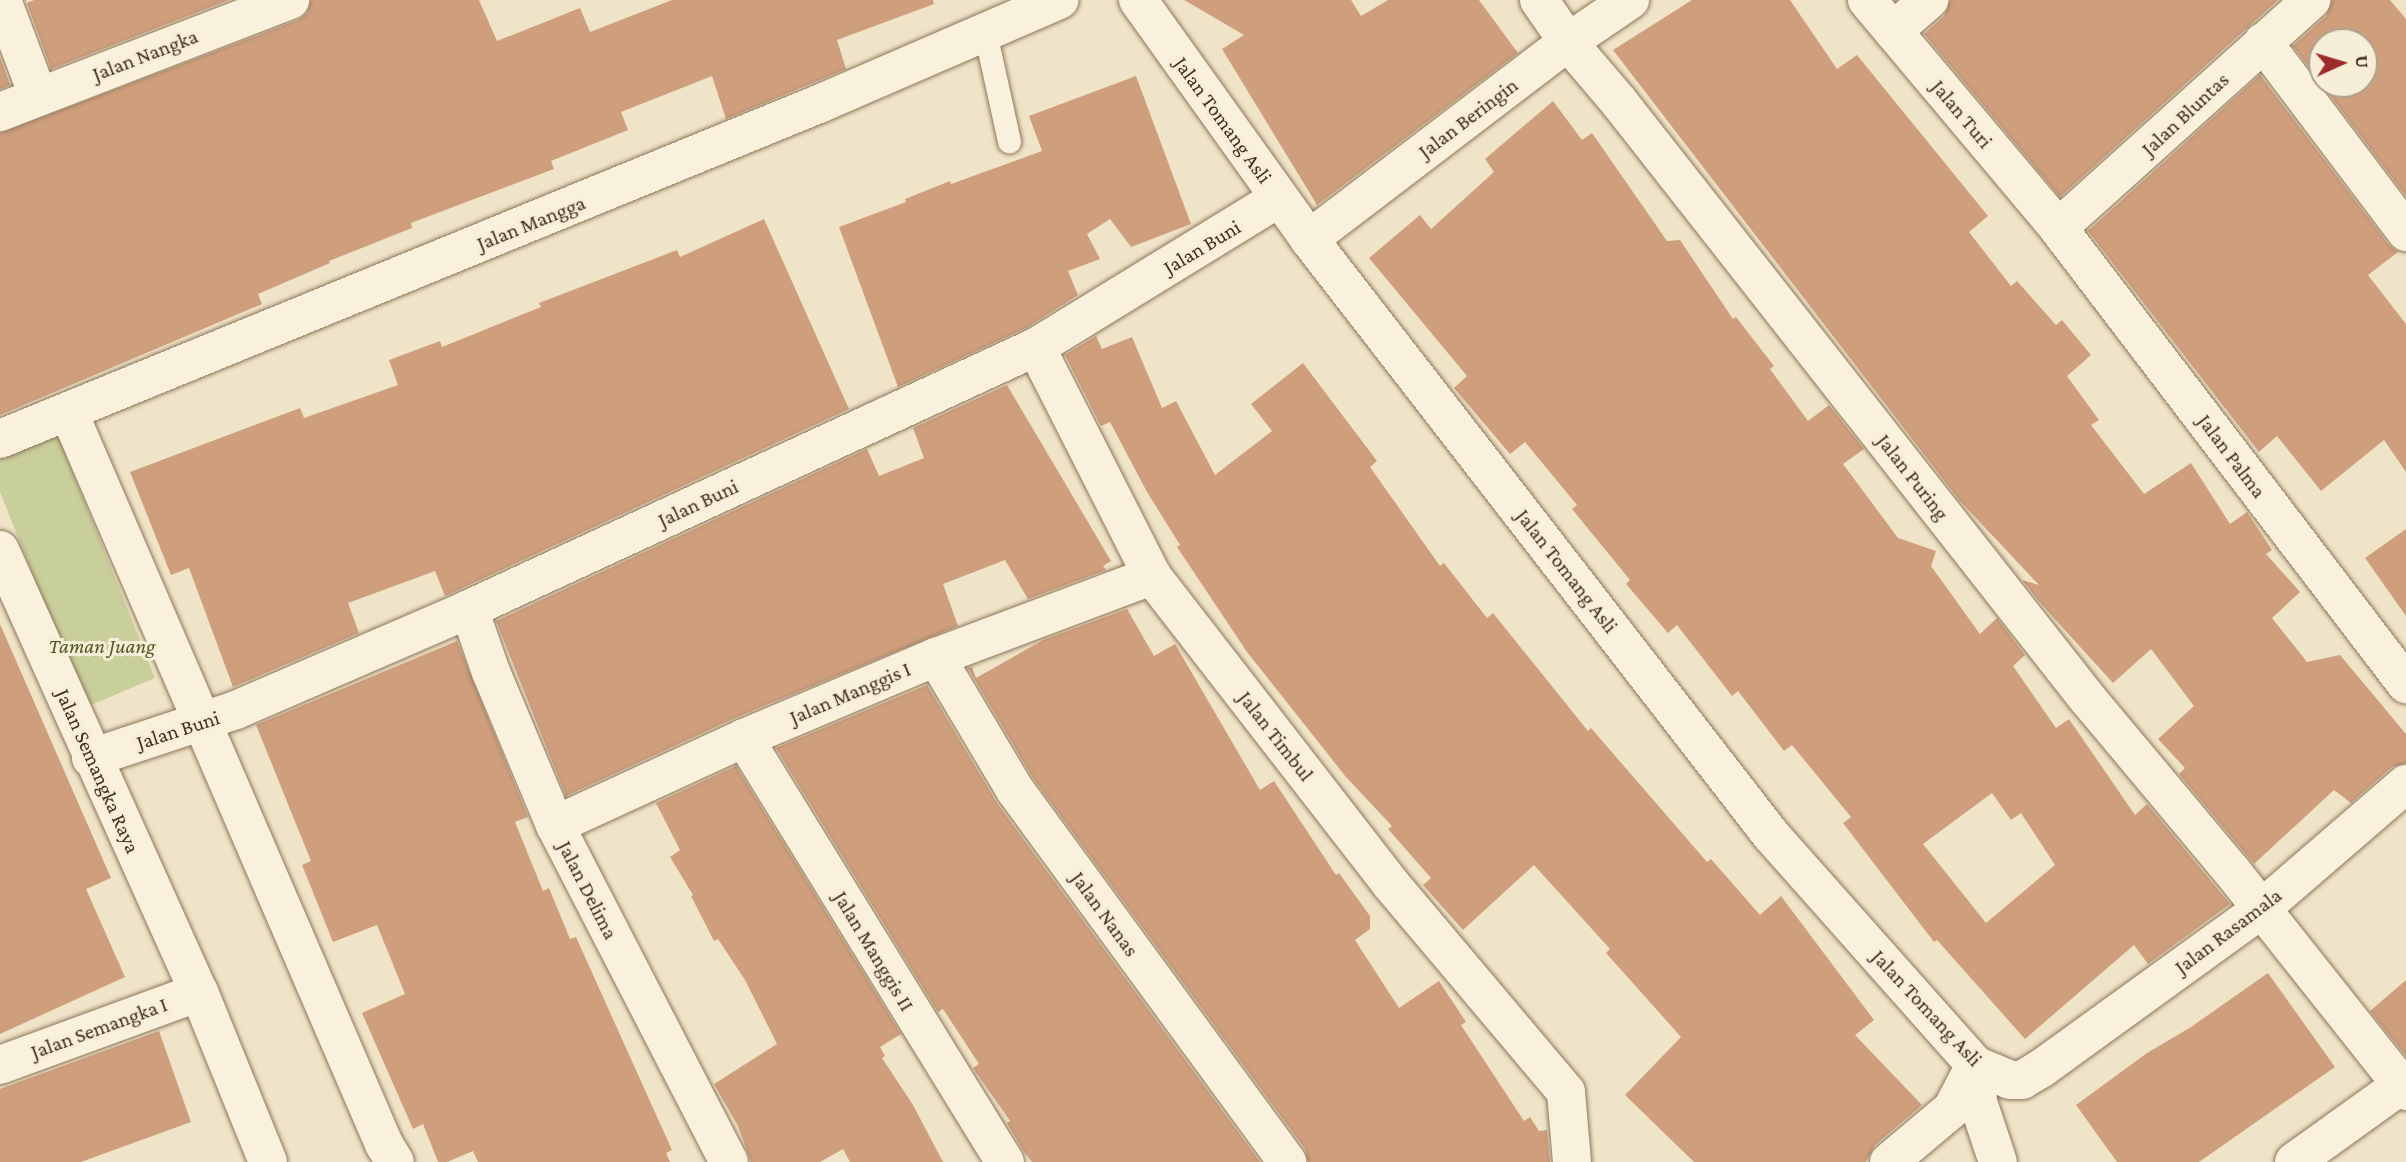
<!DOCTYPE html>
<html>
<head>
<meta charset="utf-8">
<style>
  body { margin:0 }
  #map { position:relative; width:2406px; height:1162px; overflow:hidden; background:#f0e4c8; font-family:"Crimson Pro",serif }
  div>[style] { position:absolute }
  .green>* { inset:0; background:#c9cf9b }
  .building>* { inset:0; background:#cf9f7d }
  .roads { filter:drop-shadow(0 0 2px #8d765c) drop-shadow(0 0 2px #8d765c) }
  .service>* { height:23px; margin:-11.5px; padding:0 11.5px; transform-origin:11.5px; border-radius:11.5px; background:#faf1dc }
  .minor>* { height:38px; margin:-19px; padding:0 19px; transform-origin:19px; border-radius:19px; background:#faf1dc }
  span { translate:-50% -50%; white-space:nowrap; text-align:center; line-height:1.15; -webkit-text-stroke:6px #f7eed8; paint-order:stroke }
  .street-label { font-size:21px; color:#3d2e20 }
  .park-label { font-size:21px; color:#4d5a26; font-style:italic }
  .north { position:absolute; left:2308px; top:28px; width:70px; height:70px; box-sizing:border-box; background:#f7eed8; border:2px solid #ada18e; border-radius:50%; rotate:86deg; font-size:19px; font-weight:700; line-height:28px; text-align:center; color:#3d2e20 }
  .north::after { content:''; display:block; margin:auto; width:24px; height:32px; background:#9e2a2b; clip-path:polygon(50% 0,100% 100%,50% 72%,0 100%) }
</style>
</head>
<body>
<div id="map">
  <div class="green">
    <div style="clip-path:polygon(58px 435px,155px 678px,86px 707px,0 492px,0 458px)"></div>
  </div>
  <div class="building">
    <div style="clip-path:polygon(34px 0,229px 0,51px 69px,27px 3px)"></div>
    <div style="clip-path:polygon(311px 0,479px 0,497px 41px,580px 8px,590px 32px,672px 0,933px 0,934px 4px,837px 40px,846px 69px,726px 119px,712px 76px,621px 112px,628px 130px,551px 161px,554px 169px,411px 223px,412px 228px,329px 261px,330px 263px,258px 294px,262px 304px,0 415px,0 133px,298px 20px,307px 13px)"></div>
    <div style="clip-path:polygon(1184px 0,1351px 0,1361px 16px,1388px 0,1479px 0,1518px 53px,1317px 205px,1222px 49px,1244px 35px)"></div>
    <div style="clip-path:polygon(1692px 0,1790px 0,1837px 69px,1857px 55px,1988px 216px,1969px 232px,2011px 286px,2017px 281px,2056px 325px,2062px 320px,2091px 355px,2067px 376px,2099px 420px,2091px 425px,2144px 494px,2191px 463px,2230px 524px,2247px 512px,2272px 550px,2266px 554px,2300px 592px,2272px 618px,2307px 662px,2340px 655px,2406px 734px,2406px 763px,2392px 767px,2351px 803px,2334px 790px,2254px 864px,2179px 774px,2185px 768px,2158px 739px,2194px 706px,2151px 649px,2113px 683px,2043px 606px,2022px 580px,2039px 585px,1960px 501px,1613px 50px)"></div>
    <div style="clip-path:polygon(1950px 0,2278px 0,2060px 197px,1924px 34px,1944px 16px)"></div>
    <div style="clip-path:polygon(evenodd,2332px 0,2390px 0,2406px 19px,2406px 196px,2293px 46px,2326px 16px,2332px 0,2322px 42px,2364px 42px,2364px 84px,2322px 84px,2322px 42px)"></div>
    <div style="clip-path:polygon(0 57px,10px 85px,0 89px)"></div>
    <div style="clip-path:polygon(2260px 75px,2389px 245px,2398px 252px,2368px 275px,2406px 324px,2406px 472px,2384px 440px,2321px 491px,2277px 436px,2259px 452px,2088px 231px)"></div>
    <div style="clip-path:polygon(1136px 76px,1191px 224px,1131px 247px,1110px 219px,1087px 234px,1100px 259px,1068px 271px,1078px 295px,1026px 328px,898px 387px,839px 227px,906px 202px,905px 199px,950px 181px,951px 184px,1042px 151px,1029px 116px)"></div>
    <div style="clip-path:polygon(evenodd,1553px 101px,1582px 140px,1592px 133px,1667px 241px,1680px 240px,1733px 319px,1736px 317px,1774px 366px,1770px 369px,1808px 421px,1829px 405px,1864px 449px,1843px 464px,1898px 538px,1936px 551px,1931px 566px,1980px 634px,1997px 618px,2025px 655px,2013px 666px,2056px 728px,2069px 719px,2135px 815px,2147px 804px,2230px 904px,2148px 964px,2134px 945px,2025px 1039px,1937px 940px,1934px 942px,1843px 823px,1851px 817px,1792px 745px,1784px 751px,1738px 691px,1732px 696px,1677px 625px,1668px 633px,1626px 584px,1630px 580px,1572px 509px,1577px 505px,1525px 442px,1510px 454px,1454px 388px,1467px 376px,1369px 258px,1420px 215px,1431px 229px,1494px 172px,1485px 159px,1553px 101px,1992px 793px,2011px 820px,2021px 813px,2055px 865px,1986px 923px,1923px 844px,1992px 793px)"></div>
    <div style="clip-path:polygon(764px 219px,849px 409px,445px 596px,435px 571px,348px 603px,359px 633px,233px 687px,189px 568px,171px 575px,130px 472px,300px 408px,304px 418px,398px 385px,389px 360px,440px 341px,442px 347px,541px 307px,539px 303px,677px 250px,680px 257px)"></div>
    <div style="clip-path:polygon(1096px 336px,1102px 349px,1132px 337px,1162px 408px,1176px 401px,1215px 475px,1272px 431px,1251px 404px,1303px 363px,1377px 461px,1370px 467px,1440px 566px,1444px 563px,1487px 618px,1493px 613px,1588px 731px,1591px 728px,1707px 862px,1711px 859px,1760px 915px,1781px 896px,1874px 1020px,1855px 1035px,1922px 1105px,1875px 1145px,1866px 1162px,1694px 1162px,1625px 1095px,1681px 1037px,1606px 953px,1610px 949px,1534px 865px,1463px 930px,1423px 885px,1431px 878px,1388px 829px,1392px 826px,1346px 777px,1247px 652px,1177px 547px,1180px 545px,1147px 492px,1110px 422px,1101px 426px,1065px 355px)"></div>
    <div style="clip-path:polygon(1007px 385px,1111px 561px,1103px 566px,1106px 570px,1028px 599px,1005px 560px,943px 584px,958px 626px,735px 718px,566px 796px,496px 621px,867px 449px,879px 476px,924px 458px,913px 428px)"></div>
    <div style="clip-path:polygon(2406px 529px,2406px 616px,2365px 558px)"></div>
    <div style="clip-path:polygon(1127px 609px,1154px 656px,1175px 644px,1260px 790px,1274px 781px,1336px 875px,1339px 873px,1370px 916px,1370px 929px,1355px 940px,1399px 1008px,1439px 981px,1466px 1022px,1461px 1025px,1524px 1121px,1530px 1117px,1539px 1131px,1547px 1130px,1550px 1162px,1308px 1162px,1305px 1149px,1033px 778px,968px 668px,972px 667px,976px 678px,1043px 640px)"></div>
    <div style="clip-path:polygon(0 624px,111px 878px,86px 889px,125px 977px,0 1034px)"></div>
    <div style="clip-path:polygon(457px 641px,528px 817px,515px 822px,543px 891px,549px 888px,570px 939px,576px 937px,672px 1150px,666px 1153px,670px 1162px,478px 1162px,473px 1151px,447px 1162px,438px 1162px,423px 1124px,413px 1129px,362px 1013px,405px 994px,377px 925px,333px 942px,302px 865px,311px 861px,256px 725px)"></div>
    <div style="clip-path:polygon(927px 685px,997px 803px,1260px 1162px,1032px 1162px,1024px 1152px,1007px 1123px,1010px 1121px,973px 1068px,979px 1064px,943px 1009px,938px 1012px,776px 748px)"></div>
    <div style="clip-path:polygon(736px 766px,901px 1034px,880px 1047px,885px 1056px,882px 1058px,913px 1105px,943px 1162px,850px 1162px,843px 1149px,820px 1162px,751px 1162px,738px 1126px,714px 1084px,777px 1044px,745px 980px,718px 939px,714px 941px,691px 896px,693px 895px,670px 857px,680px 850px,656px 803px)"></div>
    <div style="clip-path:polygon(2268px 973px,2335px 1067px,2199px 1162px,2117px 1162px,2076px 1105px,2147px 1053px,2191px 1027px)"></div>
    <div style="clip-path:polygon(2406px 980px,2406px 1056px,2370px 1011px)"></div>
    <div style="clip-path:polygon(159px 1031px,191px 1122px,81px 1162px,0 1162px,0 1089px)"></div>
  </div>
  <div class="roads">
    <div class="service">
      <div style="left:985px;top:32px;width:112px;rotate:77.6deg"></div>
    </div>
    <div class="minor">
      <div style="left:2px;top:0;width:103px;rotate:69.4deg"></div>
      <div style="left:1138px;top:0;width:294px;rotate:54.4deg"></div>
      <div style="left:1309px;top:239px;width:754px;rotate:52.22deg"></div>
      <div style="left:1771px;top:835px;width:307px;rotate:48.4deg"></div>
      <div style="left:1975px;top:1065px;width:38px;rotate:23deg"></div>
      <div style="left:2010px;top:1080px;width:12px"></div>
      <div style="left:2022px;top:1080px;width:23px;rotate:-31deg"></div>
      <div style="left:2042px;top:1068px;width:269px;rotate:-35.9deg"></div>
      <div style="left:2260px;top:910px;width:193px;rotate:-40.8deg"></div>
      <div style="left:1539px;top:0;width:51px;rotate:55.4deg"></div>
      <div style="left:1568px;top:42px;width:79px;rotate:49.6deg"></div>
      <div style="left:1619px;top:102px;width:758px;rotate:51.86deg"></div>
      <div style="left:2087px;top:698px;width:224px;rotate:50.1deg"></div>
      <div style="left:2231px;top:870px;width:282px;rotate:51.6deg"></div>
      <div style="left:1867px;top:0;width:297px;rotate:50deg"></div>
      <div style="left:2058px;top:228px;width:574px;rotate:52.65deg"></div>
      <div style="left:1893px;top:31px;width:48px;rotate:-40.7deg"></div>
      <div style="left:2263px;top:42px;width:238px;rotate:53deg"></div>
      <div style="left:0;top:112px;width:311px;rotate:-21.1deg"></div>
      <div style="left:2058px;top:228px;width:341px;rotate:-42deg"></div>
      <div style="left:1309px;top:239px;width:325px;rotate:-37.3deg"></div>
      <div style="left:1568px;top:42px;width:75px;rotate:-34.1deg"></div>
      <div style="left:1036px;top:347px;width:257px;rotate:63.1deg"></div>
      <div style="left:1152px;top:576px;width:388px;rotate:52.2deg"></div>
      <div style="left:1390px;top:883px;width:273px;rotate:49.9deg"></div>
      <div style="left:1566px;top:1092px;width:70px;rotate:85.1deg"></div>
      <div style="left:69px;top:413px;width:796px;rotate:66.69deg"></div>
      <div style="left:384px;top:1144px;width:21px;rotate:59deg"></div>
      <div style="left:0;top:439px;width:885px;rotate:-22.25deg"></div>
      <div style="left:819px;top:104px;width:262px;rotate:-23.4deg"></div>
      <div style="left:0;top:550px;width:485px;rotate:65.8deg"></div>
      <div style="left:199px;top:992px;width:183px;rotate:67.9deg"></div>
      <div style="left:469px;top:609px;width:67px;rotate:70.8deg"></div>
      <div style="left:491px;top:672px;width:166px;rotate:67.3deg"></div>
      <div style="left:555px;top:825px;width:379px;rotate:62.7deg"></div>
      <div style="left:936px;top:657px;width:155px;rotate:59.3deg"></div>
      <div style="left:1015px;top:790px;width:461px;rotate:53.8deg"></div>
      <div style="left:744px;top:738px;width:498px;rotate:58.4deg"></div>
      <div style="left:91px;top:758px;width:153px;rotate:-18.3deg"></div>
      <div style="left:236px;top:710px;width:254px;rotate:-23.4deg"></div>
      <div style="left:469px;top:609px;width:625px;rotate:-24.8deg"></div>
      <div style="left:1036px;top:347px;width:285px;rotate:-31.5deg"></div>
      <div style="left:555px;top:825px;width:208px;rotate:-24.7deg"></div>
      <div style="left:744px;top:738px;width:208px;rotate:-22.9deg"></div>
      <div style="left:936px;top:657px;width:231px;rotate:-20.6deg"></div>
      <div style="left:0;top:1065px;width:212px;rotate:-20.1deg"></div>
      <div style="left:1981px;top:1068px;width:31px;rotate:97deg"></div>
      <div style="left:1977px;top:1099px;width:66px;rotate:71.6deg"></div>
      <div style="left:1889px;top:1162px;width:82px;rotate:-40.1deg"></div>
      <div style="left:1952px;top:1109px;width:50px;rotate:-62.4deg"></div>
      <div style="left:2294px;top:1162px;width:132px;rotate:-35.7deg"></div>
    </div>
  </div>
  <div class="street-label">
    <span style="left:145px;top:55px;rotate:-21deg">Jalan Nangka</span>
    <span style="left:1962px;top:114px;rotate:50deg">Jalan Turi</span>
    <span style="left:2185px;top:114px;rotate:-43deg">Jalan Bluntas</span>
    <span style="left:1468px;top:118px;rotate:-37deg">Jalan Beringin</span>
    <span style="left:1223px;top:120px;rotate:54deg">Jalan Tomang Asli</span>
    <span style="left:531px;top:223px;rotate:-22deg">Jalan Mangga</span>
    <span style="left:1202px;top:247px;rotate:-31deg">Jalan Buni</span>
    <span style="left:2232px;top:456px;rotate:53deg">Jalan Palma</span>
    <span style="left:1913px;top:477px;rotate:52deg">Jalan Puring</span>
    <span style="left:698px;top:503px;rotate:-25deg">Jalan Buni</span>
    <span style="left:1567px;top:571px;rotate:52deg">Jalan Tomang Asli</span>
    <span style="left:850px;top:693px;rotate:-23deg">Jalan Manggis I</span>
    <span style="left:178px;top:730px;rotate:-18deg">Jalan Buni</span>
    <span style="left:1276px;top:736px;rotate:52deg">Jalan Timbul</span>
    <span style="left:98px;top:771px;rotate:66deg">Jalan Semangka Raya</span>
    <span style="left:588px;top:890px;rotate:63deg">Jalan Delima</span>
    <span style="left:1105px;top:914px;rotate:54deg">Jalan Nanas</span>
    <span style="left:2228px;top:931px;rotate:-37deg">Jalan Rasamala</span>
    <span style="left:874px;top:951px;rotate:59deg">Jalan Manggis II</span>
    <span style="left:1927px;top:1008px;rotate:47deg">Jalan Tomang Asli</span>
    <span style="left:99px;top:1028px;rotate:-20deg">Jalan Semangka I</span>
  </div>
  <div class="park-label">
    <span style="left:102px;top:646px">Taman Juang</span>
  </div>
  <div class="north">U</div>
</div>
</body>
</html>
